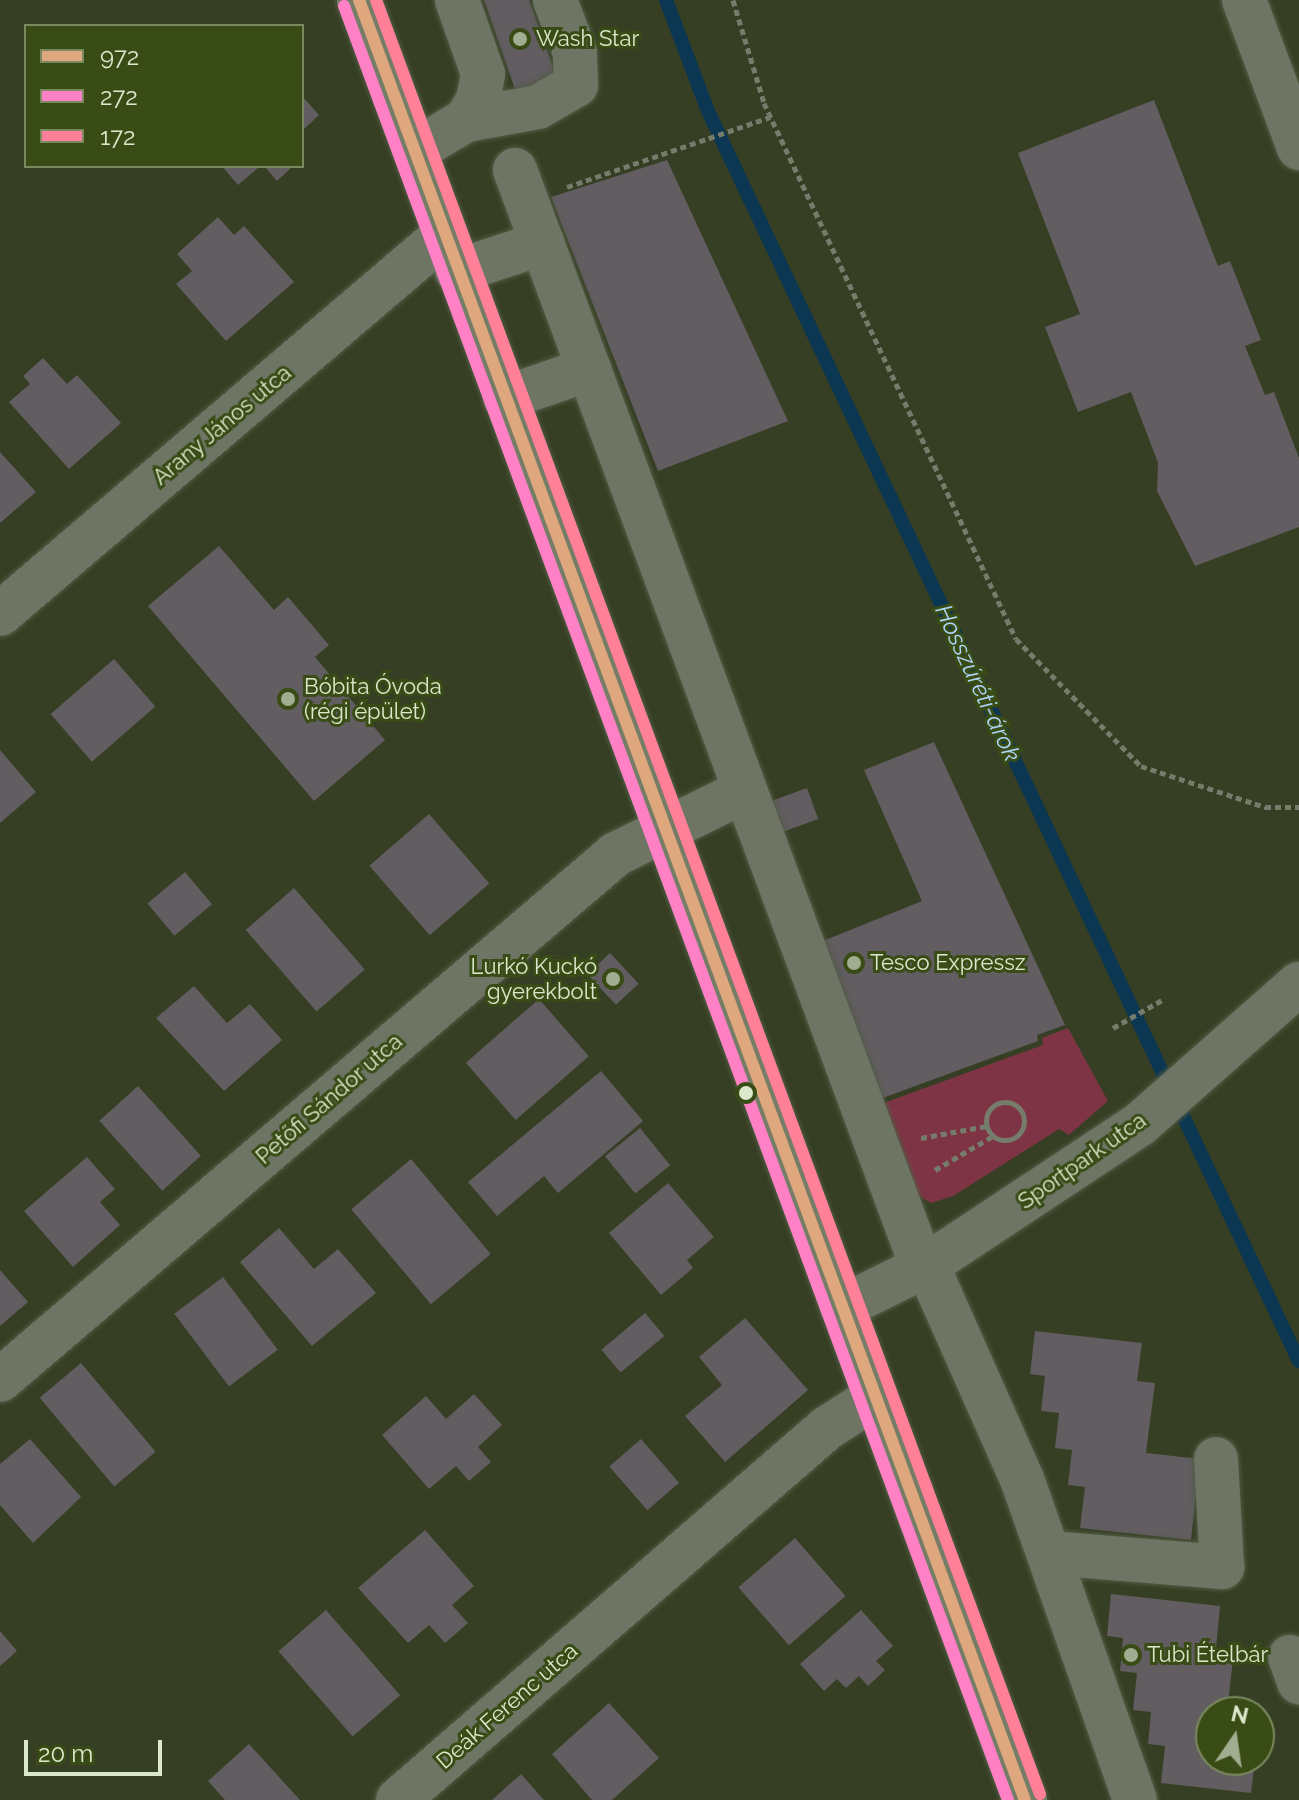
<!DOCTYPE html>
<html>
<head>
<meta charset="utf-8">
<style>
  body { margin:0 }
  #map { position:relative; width:1299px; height:1800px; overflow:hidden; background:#363f23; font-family:Raleway,sans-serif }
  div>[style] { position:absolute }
  .green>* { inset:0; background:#7f3445 }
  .stream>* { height:14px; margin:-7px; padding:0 7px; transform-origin:7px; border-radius:7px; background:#0b3753 }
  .building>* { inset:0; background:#615d60; transform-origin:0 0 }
  .path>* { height:5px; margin-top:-2.5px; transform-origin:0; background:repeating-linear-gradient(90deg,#767c6b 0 6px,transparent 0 10px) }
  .path>.ring { margin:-2.5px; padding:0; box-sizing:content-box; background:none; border:5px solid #767c6b; border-radius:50% }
  .roads { filter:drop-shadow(0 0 2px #535b44) drop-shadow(0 0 2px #535b44) }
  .minor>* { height:44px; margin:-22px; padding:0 22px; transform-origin:22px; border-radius:22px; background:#6e7564 }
  .major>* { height:44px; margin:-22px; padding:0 22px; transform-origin:22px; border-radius:22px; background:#757d66 }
  .bus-1>* { height:12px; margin:-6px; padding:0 6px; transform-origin:6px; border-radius:6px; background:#dfa77e }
  .bus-2>* { height:12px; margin:-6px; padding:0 6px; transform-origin:6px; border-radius:6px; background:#ff80c5 }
  .bus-3>* { height:12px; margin:-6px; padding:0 6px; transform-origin:6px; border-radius:6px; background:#ff8098 }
  .dots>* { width:22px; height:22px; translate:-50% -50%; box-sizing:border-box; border:4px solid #394c16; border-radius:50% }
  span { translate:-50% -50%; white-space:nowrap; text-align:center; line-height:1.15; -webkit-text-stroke:6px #394c16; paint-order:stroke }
  .poi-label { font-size:22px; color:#dbe8cb }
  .left { translate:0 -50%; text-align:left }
  .right { translate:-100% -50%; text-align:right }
  .street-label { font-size:22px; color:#dbe8cb }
  .water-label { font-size:24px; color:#afd5f9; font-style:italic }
  .legend { position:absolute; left:24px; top:24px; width:280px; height:144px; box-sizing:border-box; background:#394c16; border:2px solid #7a8a5e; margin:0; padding:10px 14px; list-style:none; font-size:24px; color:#dbe8cb }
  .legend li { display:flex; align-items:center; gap:16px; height:40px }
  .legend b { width:40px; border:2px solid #7a8a5e }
  .north { position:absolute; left:1195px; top:1696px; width:80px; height:80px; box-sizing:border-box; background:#394c16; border:2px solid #7a8a5e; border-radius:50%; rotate:13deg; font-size:22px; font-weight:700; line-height:32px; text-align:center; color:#dbe8cb }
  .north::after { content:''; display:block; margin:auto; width:28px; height:36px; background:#a1ad90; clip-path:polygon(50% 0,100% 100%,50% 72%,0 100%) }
  .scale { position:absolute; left:24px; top:1740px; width:138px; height:36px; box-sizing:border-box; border:4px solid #dbe8cb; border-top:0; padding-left:10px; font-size:24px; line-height:28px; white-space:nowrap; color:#dbe8cb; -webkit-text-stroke:6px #394c16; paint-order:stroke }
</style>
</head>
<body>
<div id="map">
  <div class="green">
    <div style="clip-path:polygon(1068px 1028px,1108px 1101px,1069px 1135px,1059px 1129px,953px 1196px,931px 1203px,914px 1193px,881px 1104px,1043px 1045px,1042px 1038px)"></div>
  </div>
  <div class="stream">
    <div style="left:666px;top:0;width:119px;rotate:69.3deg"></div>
    <div style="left:708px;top:111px;width:1383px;rotate:64.7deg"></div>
  </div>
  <div class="building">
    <div style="clip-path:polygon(484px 0,529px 0,557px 78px,516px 92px)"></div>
    <div style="clip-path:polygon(302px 96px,319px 115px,302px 131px)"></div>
    <div style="clip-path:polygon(1154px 100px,1218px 266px,1230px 261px,1261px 340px,1245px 346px,1265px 395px,1274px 392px,1299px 458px,1299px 527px,1195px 566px,1157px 491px,1158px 463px,1131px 392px,1078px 412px,1045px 327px,1080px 314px,1018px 153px)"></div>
    <div style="clip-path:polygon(667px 160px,788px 421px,658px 471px,551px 197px)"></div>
    <div style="clip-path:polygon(222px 166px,260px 166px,238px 185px)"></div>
    <div style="clip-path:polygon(264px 166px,293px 166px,277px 181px)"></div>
    <div style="clip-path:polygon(218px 217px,234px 235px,244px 226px,294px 282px,226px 341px,176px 284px,192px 271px,177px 254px)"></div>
    <div style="clip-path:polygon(43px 358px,67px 384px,77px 375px,121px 423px,69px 469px,9px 402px,30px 384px,23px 376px)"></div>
    <div style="clip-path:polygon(0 452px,36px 492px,0 523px)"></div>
    <div style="clip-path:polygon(219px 546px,274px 610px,288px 597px,329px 645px,315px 657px,385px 740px,314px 801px,148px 606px)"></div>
    <div style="left:114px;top:659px;width:63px;height:84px;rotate:49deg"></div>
    <div style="clip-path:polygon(934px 742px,1065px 1025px,1037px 1035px,1038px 1041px,880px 1099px,823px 941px,922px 901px,864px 770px)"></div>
    <div style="clip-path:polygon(0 750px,36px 792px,0 823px)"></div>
    <div style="left:807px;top:788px;width:33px;height:38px;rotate:70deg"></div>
    <div style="left:429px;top:814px;width:92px;height:79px;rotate:49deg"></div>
    <div style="left:185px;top:872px;width:42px;height:49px;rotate:50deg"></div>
    <div style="left:294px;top:888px;width:108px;height:64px;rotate:49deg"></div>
    <div style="left:610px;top:953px;width:42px;height:31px;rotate:47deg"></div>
    <div style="clip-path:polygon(194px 986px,227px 1023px,250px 1004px,282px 1040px,224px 1091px,156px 1018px)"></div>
    <div style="left:539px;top:999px;width:76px;height:97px;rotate:49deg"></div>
    <div style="clip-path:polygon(601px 1071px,643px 1121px,558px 1193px,544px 1176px,497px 1216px,468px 1182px)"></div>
    <div style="left:138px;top:1086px;width:94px;height:52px;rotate:48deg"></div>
    <div style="left:640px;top:1128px;width:48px;height:45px;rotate:51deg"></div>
    <div style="clip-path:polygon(87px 1157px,115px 1189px,100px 1202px,120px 1225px,73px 1267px,24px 1211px)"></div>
    <div style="left:411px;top:1159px;width:124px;height:78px;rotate:50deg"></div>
    <div style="clip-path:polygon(668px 1183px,714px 1237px,687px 1260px,693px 1268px,661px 1295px,609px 1233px)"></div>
    <div style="clip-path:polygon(279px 1228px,314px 1269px,338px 1249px,376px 1293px,312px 1346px,240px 1262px)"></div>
    <div style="clip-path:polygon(0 1270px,28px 1302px,0 1326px)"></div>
    <div style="left:223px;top:1277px;width:91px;height:61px;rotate:53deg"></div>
    <div style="left:645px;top:1313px;width:30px;height:57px;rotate:50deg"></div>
    <div style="clip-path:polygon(745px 1318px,808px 1390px,725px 1462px,685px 1416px,722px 1385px,699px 1357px)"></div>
    <div style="clip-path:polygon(1035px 1331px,1142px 1343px,1137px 1381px,1155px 1383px,1146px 1453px,1200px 1459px,1191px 1540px,1080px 1528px,1085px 1487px,1068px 1485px,1072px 1450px,1055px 1448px,1059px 1413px,1041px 1411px,1045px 1376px,1030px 1374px)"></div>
    <div style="left:81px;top:1363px;width:116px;height:54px;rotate:50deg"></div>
    <div style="clip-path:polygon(474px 1394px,502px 1425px,478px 1447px,491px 1462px,469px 1481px,456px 1466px,429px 1489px,382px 1435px,426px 1396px,446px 1419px)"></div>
    <div style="clip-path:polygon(30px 1439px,81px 1497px,33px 1543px,0 1505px,0 1464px)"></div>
    <div style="left:641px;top:1439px;width:58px;height:42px;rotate:49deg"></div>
    <div style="clip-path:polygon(425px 1530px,474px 1586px,452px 1605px,468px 1623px,445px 1643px,429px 1625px,408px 1643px,358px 1588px)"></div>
    <div style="left:795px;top:1538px;width:77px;height:75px;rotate:49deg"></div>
    <div style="clip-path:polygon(1111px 1594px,1220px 1606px,1216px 1648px,1234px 1651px,1227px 1712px,1211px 1712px,1211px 1760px,1255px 1760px,1251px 1793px,1161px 1783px,1165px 1746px,1148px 1744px,1151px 1712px,1133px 1710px,1137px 1673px,1120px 1671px,1123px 1638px,1107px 1636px)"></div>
    <div style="left:326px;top:1610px;width:113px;height:63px;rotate:49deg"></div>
    <div style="clip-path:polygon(861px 1610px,893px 1646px,876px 1661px,885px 1670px,868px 1686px,859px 1676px,846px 1688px,837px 1679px,824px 1691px,800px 1664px)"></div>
    <div style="clip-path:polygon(0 1631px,17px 1651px,0 1666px)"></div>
    <div style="clip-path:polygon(609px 1703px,659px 1758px,612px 1800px,592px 1800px,552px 1754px)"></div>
    <div style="clip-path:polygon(249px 1744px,300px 1800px,225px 1800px,208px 1781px)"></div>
    <div style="clip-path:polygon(521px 1774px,544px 1800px,492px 1800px)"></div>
  </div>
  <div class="path">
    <div style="left:733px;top:0;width:108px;rotate:73.2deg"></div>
    <div style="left:764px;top:103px;width:592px;rotate:64.82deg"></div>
    <div style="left:1016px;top:639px;width:178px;rotate:45.5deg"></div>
    <div style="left:1141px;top:766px;width:131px;rotate:18.3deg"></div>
    <div style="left:1265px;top:807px;width:34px"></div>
    <div style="left:567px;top:187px;width:215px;rotate:-19deg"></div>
    <div style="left:1113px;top:1028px;width:56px;rotate:-29.7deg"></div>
    <div class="ring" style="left:986px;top:1102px;width:33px;height:33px"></div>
    <div style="left:921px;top:1138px;width:67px;rotate:-10.3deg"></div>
    <div style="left:935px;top:1170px;width:67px;rotate:-30.4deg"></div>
  </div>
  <div class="roads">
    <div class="minor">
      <div style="left:1244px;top:0;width:158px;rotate:69.6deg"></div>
      <div style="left:466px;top:120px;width:73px;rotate:-10.2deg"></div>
      <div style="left:538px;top:107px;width:44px;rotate:-30.1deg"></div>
      <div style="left:576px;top:85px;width:32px;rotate:-92deg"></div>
      <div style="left:575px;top:53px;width:57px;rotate:-110.7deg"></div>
      <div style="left:416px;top:150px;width:58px;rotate:-31deg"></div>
      <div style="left:466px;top:120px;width:23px;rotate:-59deg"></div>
      <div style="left:478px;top:100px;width:26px;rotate:-79deg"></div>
      <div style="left:483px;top:74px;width:78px;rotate:-109.4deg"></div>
      <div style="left:515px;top:170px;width:1170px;rotate:69.64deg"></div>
      <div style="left:457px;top:271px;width:90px;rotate:-18deg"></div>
      <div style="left:505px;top:398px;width:89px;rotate:-19deg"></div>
      <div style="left:0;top:614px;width:582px;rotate:-40.47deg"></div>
      <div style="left:927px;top:1265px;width:234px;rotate:66.1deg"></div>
      <div style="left:1022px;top:1479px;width:340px;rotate:70.6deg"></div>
      <div style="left:842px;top:1307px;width:95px;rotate:-26.3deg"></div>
      <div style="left:927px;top:1265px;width:255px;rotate:-33.5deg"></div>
      <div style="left:1140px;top:1124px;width:212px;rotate:-41.4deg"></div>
      <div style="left:0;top:1380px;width:810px;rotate:-40.49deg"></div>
      <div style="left:616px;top:854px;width:143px;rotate:-26.2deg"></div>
      <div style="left:1049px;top:1553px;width:174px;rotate:4.6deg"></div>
      <div style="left:1222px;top:1567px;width:108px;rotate:-93.2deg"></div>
      <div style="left:1290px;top:1657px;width:27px;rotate:70deg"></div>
      <div style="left:398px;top:1800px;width:568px;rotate:-40.93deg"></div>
      <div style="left:827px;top:1428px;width:56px;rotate:-32.6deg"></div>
    </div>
    <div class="major">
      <div style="left:359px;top:0;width:1919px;rotate:69.7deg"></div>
    </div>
  </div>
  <div class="bus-1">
    <div style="left:359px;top:0;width:1919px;rotate:69.7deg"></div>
  </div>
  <div class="bus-2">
    <div style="left:344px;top:6px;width:1913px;rotate:69.69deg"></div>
  </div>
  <div class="bus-3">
    <div style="left:376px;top:0;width:1913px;rotate:69.69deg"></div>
  </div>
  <div class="dots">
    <div style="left:520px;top:39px;background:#a1ad90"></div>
    <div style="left:288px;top:699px;background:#a1ad90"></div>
    <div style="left:854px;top:963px;background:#a1ad90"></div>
    <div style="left:613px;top:979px;background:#a1ad90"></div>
    <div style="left:746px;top:1093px;background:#dbe8cb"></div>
    <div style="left:1131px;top:1655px;background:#a1ad90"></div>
  </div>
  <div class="poi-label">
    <span class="left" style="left:536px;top:39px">Wash Star</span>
    <span class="left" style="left:304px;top:699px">Bóbita Óvoda<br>(régi épület)</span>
    <span class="left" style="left:870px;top:963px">Tesco Expressz</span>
    <span class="right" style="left:597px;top:979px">Lurkó Kuckó<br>gyerekbolt</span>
    <span class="left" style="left:1147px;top:1655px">Tubi Ételbár</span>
  </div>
  <div class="street-label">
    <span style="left:222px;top:425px;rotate:-40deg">Arany János utca</span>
    <span style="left:329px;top:1099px;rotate:-41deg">Petőfi Sándor utca</span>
    <span style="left:1082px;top:1161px;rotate:-35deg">Sportpark utca</span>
    <span style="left:507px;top:1706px;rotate:-41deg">Deák Ferenc utca</span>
  </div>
  <div class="water-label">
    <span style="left:978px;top:683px;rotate:65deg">Hosszúréti-árok</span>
  </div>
  <ul class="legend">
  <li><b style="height:10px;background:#dfa77e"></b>972</li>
  <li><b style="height:10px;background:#ff80c5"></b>272</li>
  <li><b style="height:10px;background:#ff8098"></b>172</li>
  </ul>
  <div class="north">N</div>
  <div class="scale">20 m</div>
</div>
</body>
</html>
